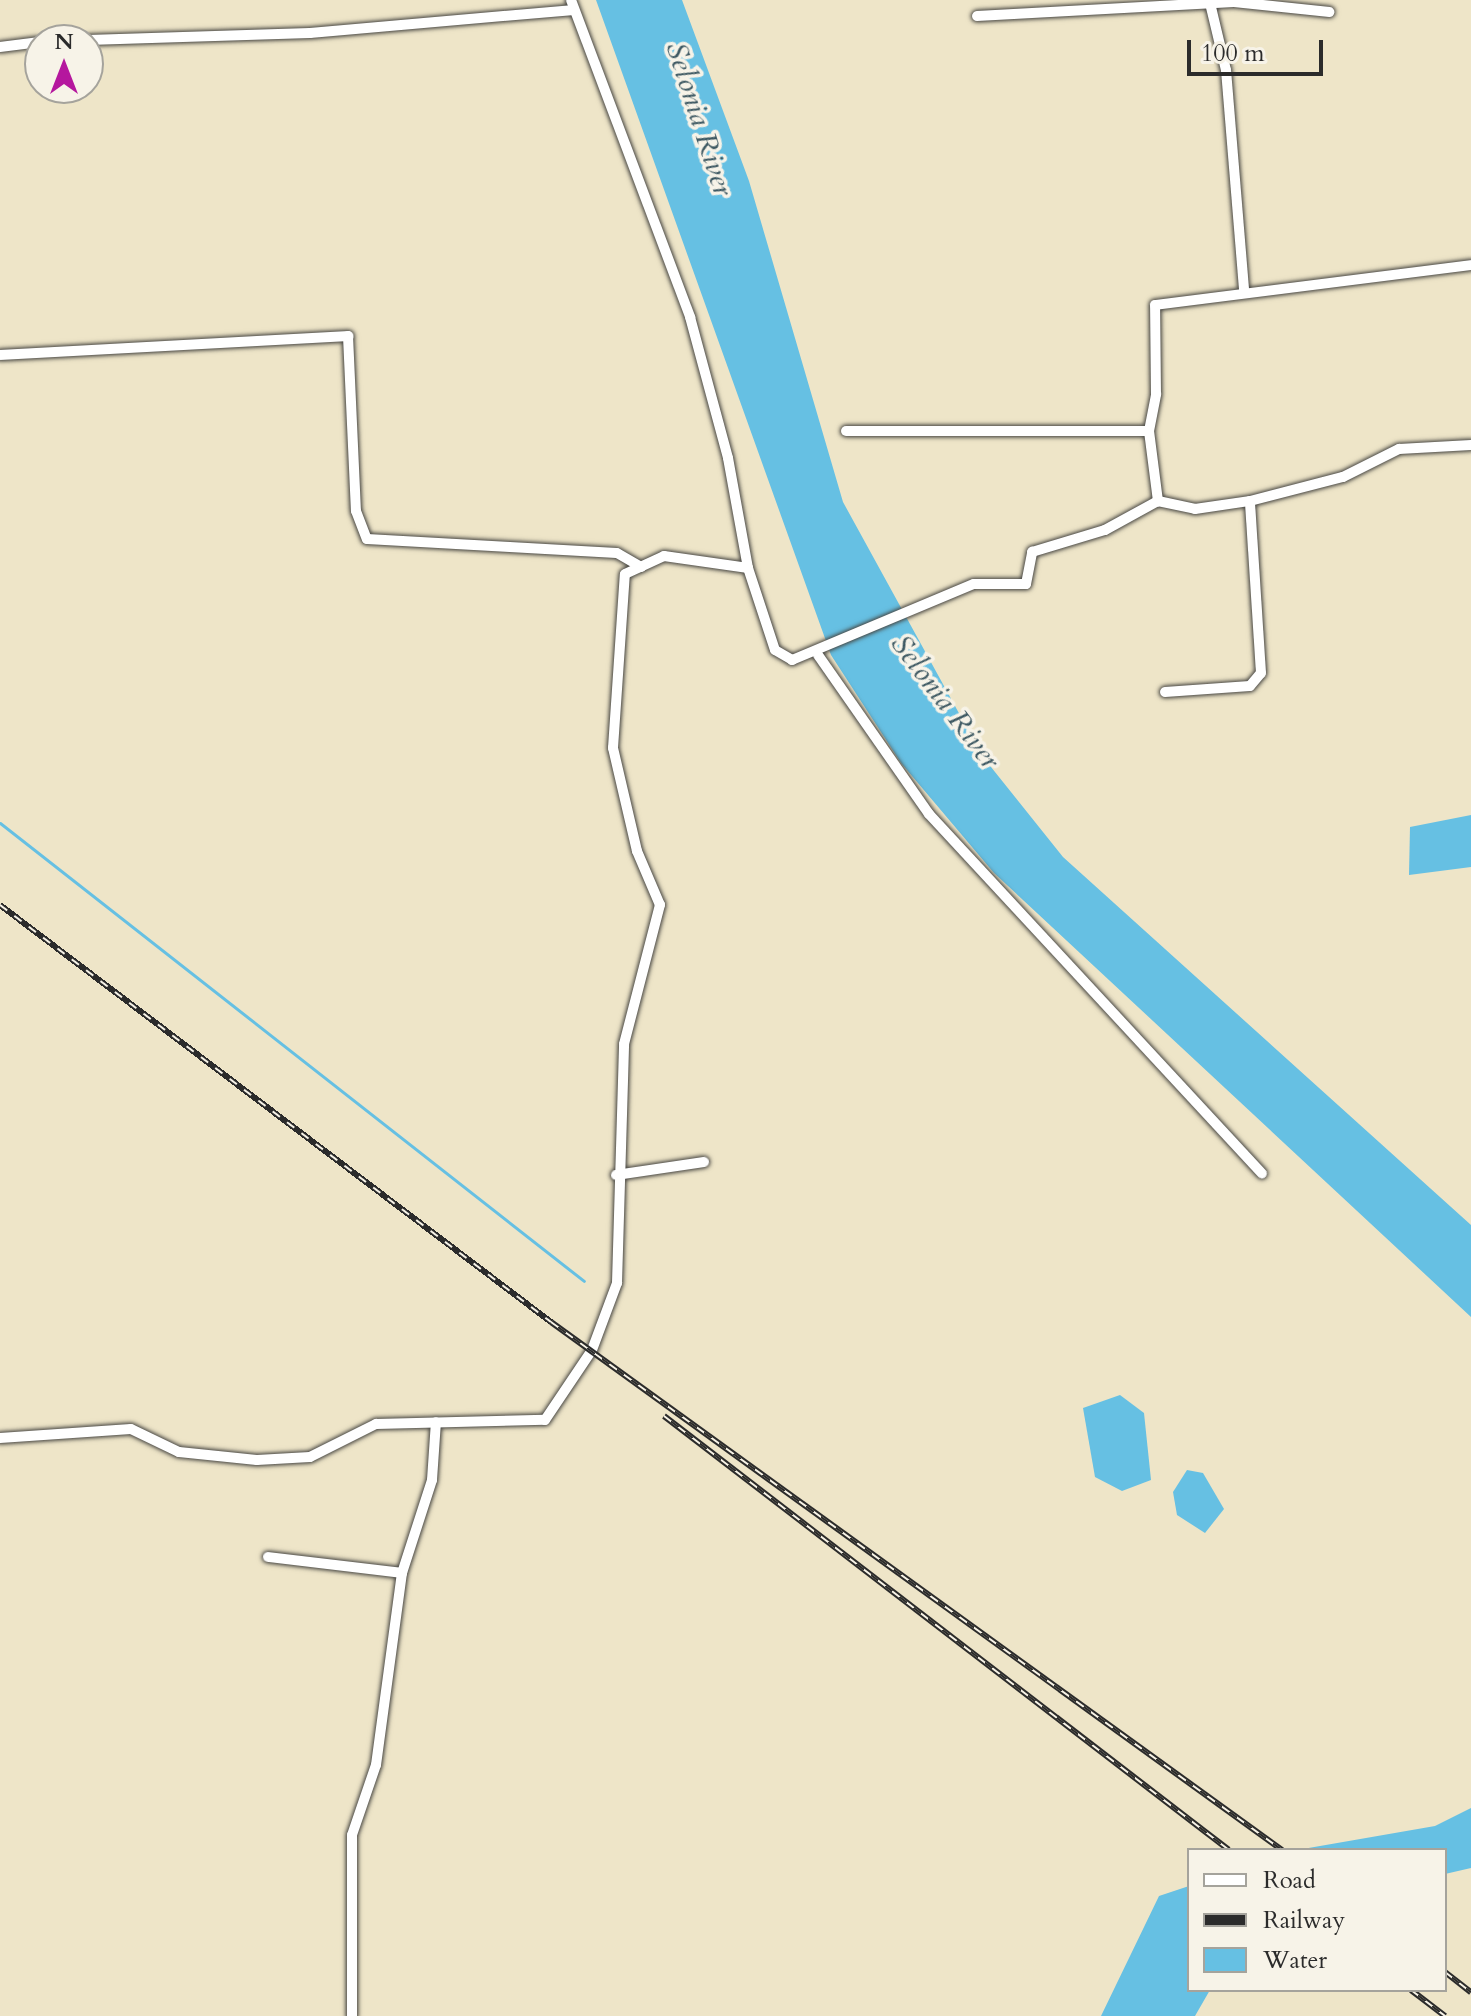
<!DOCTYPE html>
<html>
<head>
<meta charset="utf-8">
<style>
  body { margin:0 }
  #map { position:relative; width:1471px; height:2016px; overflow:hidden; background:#eee5c8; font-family:Cardo,serif }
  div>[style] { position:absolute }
  .water>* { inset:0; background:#66c0e3 }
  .stream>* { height:3px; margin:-1.5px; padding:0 1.5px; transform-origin:1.5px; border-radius:1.5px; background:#66c0e3 }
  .roads { filter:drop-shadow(0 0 2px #484743) drop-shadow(0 0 2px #484743) }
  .minor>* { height:10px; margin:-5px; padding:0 5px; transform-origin:5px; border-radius:5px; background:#fff }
  .rail>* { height:6px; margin-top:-3px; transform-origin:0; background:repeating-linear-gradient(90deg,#f7f3e8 0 9px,#2b2b2b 0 18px); box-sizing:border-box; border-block:2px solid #2b2b2b }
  span { translate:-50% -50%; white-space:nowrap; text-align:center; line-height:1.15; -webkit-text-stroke:7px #f7f3e8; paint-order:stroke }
  .water-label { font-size:30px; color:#3d5862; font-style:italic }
  .legend { position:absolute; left:1187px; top:1848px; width:260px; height:144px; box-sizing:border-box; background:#f7f3e8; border:2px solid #a5a39c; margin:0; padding:10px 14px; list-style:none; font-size:24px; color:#2b2b2b }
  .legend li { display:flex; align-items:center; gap:16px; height:40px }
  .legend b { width:40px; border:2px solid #a5a39c }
  .north { position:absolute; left:24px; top:24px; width:80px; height:80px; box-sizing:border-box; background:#f7f3e8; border:2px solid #a5a39c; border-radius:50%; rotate:0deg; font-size:22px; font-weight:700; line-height:32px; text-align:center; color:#2b2b2b }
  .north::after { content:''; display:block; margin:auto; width:28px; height:36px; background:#b5179e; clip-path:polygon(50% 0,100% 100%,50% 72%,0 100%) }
  .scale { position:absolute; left:1187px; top:40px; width:136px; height:36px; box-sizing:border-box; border:4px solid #2b2b2b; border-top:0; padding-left:10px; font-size:24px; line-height:28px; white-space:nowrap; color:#2b2b2b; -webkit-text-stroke:6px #f7f3e8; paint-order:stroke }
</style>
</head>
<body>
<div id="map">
  <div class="water">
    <div style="clip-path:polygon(596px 0,682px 0,749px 181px,843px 502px,983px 757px,1063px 857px,1471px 1225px,1471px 1317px,994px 873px,901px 763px,831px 655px)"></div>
    <div style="clip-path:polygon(1471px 815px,1471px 867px,1409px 875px,1410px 827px)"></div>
    <div style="clip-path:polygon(1120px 1395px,1144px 1413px,1151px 1480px,1122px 1491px,1095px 1477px,1083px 1408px)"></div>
    <div style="clip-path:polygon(1187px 1470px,1203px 1473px,1224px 1509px,1205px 1533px,1177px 1515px,1173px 1492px)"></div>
    <div style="clip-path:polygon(1471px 1808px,1471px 1868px,1445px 1874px,1445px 1850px,1297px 1850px,1435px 1826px)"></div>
    <div style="clip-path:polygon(1189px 1886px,1189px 1990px,1210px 1990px,1195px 2016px,1101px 2016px,1159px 1896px)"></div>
  </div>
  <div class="stream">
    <div style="left:0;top:823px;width:742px;rotate:38.11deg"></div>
  </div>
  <div class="roads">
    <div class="minor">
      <div style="left:571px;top:0;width:339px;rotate:69.4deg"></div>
      <div style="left:690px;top:317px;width:146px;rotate:74.9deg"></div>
      <div style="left:728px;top:458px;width:112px;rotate:79.7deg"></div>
      <div style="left:1210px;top:3px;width:69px;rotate:76.6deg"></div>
      <div style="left:1226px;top:70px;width:220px;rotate:85.3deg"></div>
      <div style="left:977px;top:16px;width:257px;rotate:-3.1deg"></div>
      <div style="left:1234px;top:2px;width:96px;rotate:6deg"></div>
      <div style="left:88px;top:40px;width:222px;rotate:-1.8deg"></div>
      <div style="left:310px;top:33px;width:265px;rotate:-5deg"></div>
      <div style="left:0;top:47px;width:40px;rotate:-7.1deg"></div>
      <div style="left:0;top:355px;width:349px;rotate:-3.1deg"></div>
      <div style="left:348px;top:336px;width:175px;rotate:87.4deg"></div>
      <div style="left:356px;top:511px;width:30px;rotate:69deg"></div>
      <div style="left:367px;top:539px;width:250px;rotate:3.2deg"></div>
      <div style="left:617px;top:553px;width:28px;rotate:30deg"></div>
      <div style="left:846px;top:431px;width:303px"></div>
      <div style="left:1149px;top:431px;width:38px;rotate:-79deg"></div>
      <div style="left:1156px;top:394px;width:89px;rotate:-90.6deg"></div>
      <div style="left:1155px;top:305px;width:319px;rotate:-7.2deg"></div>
      <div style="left:1149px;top:431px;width:71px;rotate:82.7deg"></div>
      <div style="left:818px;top:655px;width:194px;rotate:55.1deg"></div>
      <div style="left:929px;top:814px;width:490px;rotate:47.2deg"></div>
      <div style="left:1165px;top:692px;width:85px;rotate:-4deg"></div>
      <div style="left:1250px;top:686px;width:17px;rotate:-50deg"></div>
      <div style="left:1261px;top:673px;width:172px;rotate:-93.7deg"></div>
      <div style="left:616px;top:1175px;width:89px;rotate:-8.4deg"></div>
      <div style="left:0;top:1438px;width:131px;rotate:-3.9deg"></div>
      <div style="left:131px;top:1429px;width:53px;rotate:25.6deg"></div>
      <div style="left:179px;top:1452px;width:78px;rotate:5.9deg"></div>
      <div style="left:257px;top:1460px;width:53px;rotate:-3.2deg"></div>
      <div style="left:310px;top:1457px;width:74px;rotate:-26.6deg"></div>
      <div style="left:376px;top:1424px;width:169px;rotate:-1.4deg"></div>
      <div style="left:545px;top:1420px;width:84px;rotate:-56.1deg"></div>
      <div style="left:592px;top:1350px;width:72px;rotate:-69.5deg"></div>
      <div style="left:617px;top:1283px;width:239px;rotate:-88.3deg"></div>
      <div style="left:624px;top:1044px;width:144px;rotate:-75.5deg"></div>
      <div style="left:660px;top:905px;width:59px;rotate:-113.1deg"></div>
      <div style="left:637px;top:851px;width:106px;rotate:-103.1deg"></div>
      <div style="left:613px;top:748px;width:174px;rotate:-86.1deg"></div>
      <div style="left:625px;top:574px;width:43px;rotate:-24.8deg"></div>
      <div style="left:664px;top:556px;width:85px;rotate:8.1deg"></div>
      <div style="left:748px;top:568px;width:86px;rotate:71.8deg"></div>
      <div style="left:775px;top:650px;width:20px;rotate:30deg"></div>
      <div style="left:792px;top:660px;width:197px;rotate:-22.7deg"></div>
      <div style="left:974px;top:584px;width:52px"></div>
      <div style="left:1026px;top:584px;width:33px;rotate:-79deg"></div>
      <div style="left:1032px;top:552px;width:76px;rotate:-16.8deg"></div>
      <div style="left:1105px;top:530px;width:60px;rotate:-28.7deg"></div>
      <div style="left:1158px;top:501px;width:38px;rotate:12deg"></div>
      <div style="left:1195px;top:509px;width:56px;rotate:-8.3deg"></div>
      <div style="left:1250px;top:501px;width:96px;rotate:-14.5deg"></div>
      <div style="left:1343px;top:477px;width:63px;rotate:-26.6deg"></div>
      <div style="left:1399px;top:449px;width:72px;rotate:-3.2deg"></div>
      <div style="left:268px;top:1557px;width:135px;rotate:6.8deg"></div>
      <div style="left:352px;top:2016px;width:181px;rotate:-90deg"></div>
      <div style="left:352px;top:1835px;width:74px;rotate:-71.1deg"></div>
      <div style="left:376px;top:1765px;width:194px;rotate:-82.3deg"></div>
      <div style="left:402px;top:1573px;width:98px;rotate:-72.1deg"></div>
      <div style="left:432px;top:1480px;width:58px;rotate:-86.1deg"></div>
    </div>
  </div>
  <div class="rail">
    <div style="left:0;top:905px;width:691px;rotate:37.12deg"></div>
    <div style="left:551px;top:1322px;width:902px;rotate:35.84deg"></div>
    <div style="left:664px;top:1416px;width:712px;rotate:37.53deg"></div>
    <div style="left:1445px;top:1972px;width:33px;rotate:38deg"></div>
    <div style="left:1411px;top:1990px;width:43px;rotate:37.4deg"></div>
  </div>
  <div class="water-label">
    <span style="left:699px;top:119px;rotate:72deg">Selonia River</span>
    <span style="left:945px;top:702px;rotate:53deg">Selonia River</span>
  </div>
  <ul class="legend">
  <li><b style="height:10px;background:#fff"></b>Road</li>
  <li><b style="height:10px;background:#2b2b2b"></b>Railway</li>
  <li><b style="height:22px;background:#66c0e3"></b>Water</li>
  </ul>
  <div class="north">N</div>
  <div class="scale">100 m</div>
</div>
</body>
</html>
